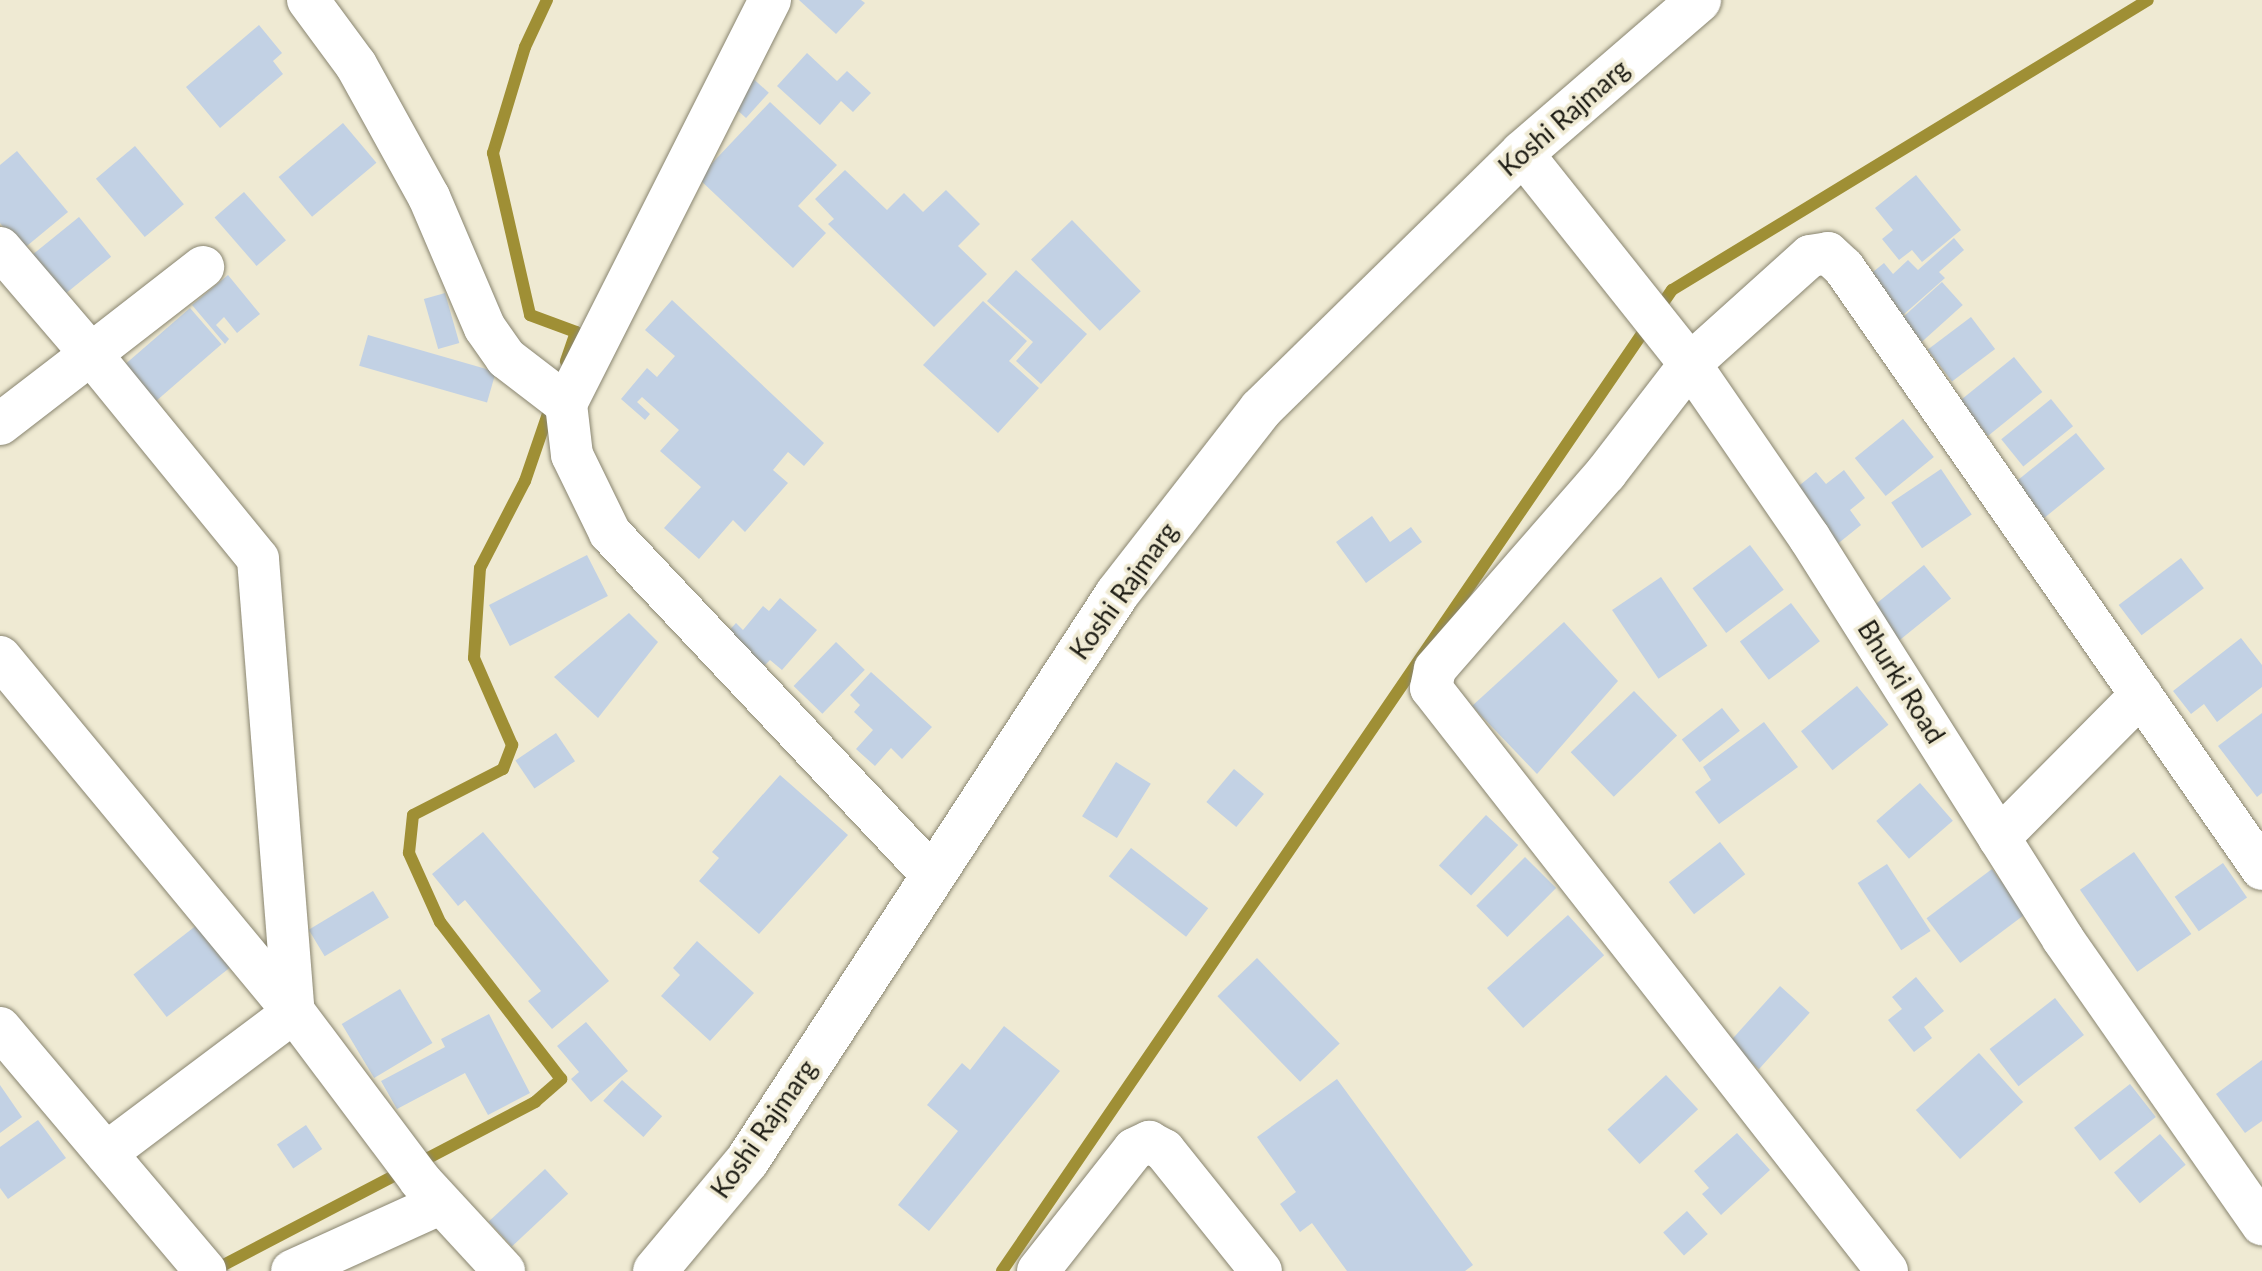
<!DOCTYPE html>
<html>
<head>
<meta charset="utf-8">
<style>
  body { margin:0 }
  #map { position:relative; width:2262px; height:1271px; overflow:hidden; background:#efead3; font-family:Lato,sans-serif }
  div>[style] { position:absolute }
  .stream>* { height:12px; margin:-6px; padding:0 6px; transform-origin:6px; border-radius:6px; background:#9f8f35 }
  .building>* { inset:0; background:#c2d1e4; transform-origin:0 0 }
  .roads { filter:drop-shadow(0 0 2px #898570) drop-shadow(0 0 2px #898570) }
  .street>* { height:42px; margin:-21px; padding:0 21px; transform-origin:21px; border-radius:21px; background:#fff }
  .primary>* { height:44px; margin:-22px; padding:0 22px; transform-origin:22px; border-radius:22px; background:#fff }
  span { translate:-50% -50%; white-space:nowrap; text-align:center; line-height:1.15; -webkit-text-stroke:7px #efead3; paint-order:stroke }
  .street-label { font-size:26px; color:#1d1c14 }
</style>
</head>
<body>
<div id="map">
  <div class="stream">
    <div style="left:547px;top:0;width:52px;rotate:115.1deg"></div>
    <div style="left:525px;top:47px;width:111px;rotate:106.8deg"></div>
    <div style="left:493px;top:153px;width:166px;rotate:77.1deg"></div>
    <div style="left:530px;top:315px;width:49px;rotate:20.3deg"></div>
    <div style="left:576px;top:332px;width:31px;rotate:109deg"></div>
    <div style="left:212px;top:1271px;width:365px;rotate:-27.6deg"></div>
    <div style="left:535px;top:1102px;width:35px;rotate:-41deg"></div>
    <div style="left:561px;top:1079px;width:198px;rotate:-127.6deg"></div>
    <div style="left:440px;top:922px;width:76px;rotate:-114.2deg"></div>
    <div style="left:409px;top:853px;width:38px;rotate:-84deg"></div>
    <div style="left:413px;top:815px;width:101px;rotate:-27.1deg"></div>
    <div style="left:503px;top:769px;width:26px;rotate:-69deg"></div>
    <div style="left:512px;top:745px;width:95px;rotate:-113.6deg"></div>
    <div style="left:474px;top:658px;width:90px;rotate:-86.2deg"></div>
    <div style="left:480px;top:568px;width:98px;rotate:-62.7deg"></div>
    <div style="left:525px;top:481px;width:80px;rotate:-71.1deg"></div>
    <div style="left:1002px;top:1271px;width:1188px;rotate:-55.67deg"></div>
    <div style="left:1672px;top:290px;width:557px;rotate:-31.35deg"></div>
  </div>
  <div class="building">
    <div style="clip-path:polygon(799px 0,861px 0,865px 3px,836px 34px)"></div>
    <div style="clip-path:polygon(259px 25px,282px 53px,273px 61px,283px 74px,220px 128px,186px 87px)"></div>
    <div style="clip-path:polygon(807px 53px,837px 81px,847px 71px,871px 93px,853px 112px,841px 101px,820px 125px,777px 86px)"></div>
    <div style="left:748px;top:74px;width:28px;height:34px;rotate:42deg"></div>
    <div style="clip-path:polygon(770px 102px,837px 165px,798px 206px,826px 233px,793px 268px,698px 178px)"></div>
    <div style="left:343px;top:123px;width:52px;height:84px;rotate:50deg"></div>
    <div style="left:135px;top:146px;width:76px;height:51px;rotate:50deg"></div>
    <div style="clip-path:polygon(17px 151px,68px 212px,22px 250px,0 223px,0 165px)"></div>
    <div style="clip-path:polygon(845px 170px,887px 210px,904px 193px,923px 212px,946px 190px,980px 224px,958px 246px,987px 274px,934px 327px,828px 224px,834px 219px,815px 199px)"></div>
    <div style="clip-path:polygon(1916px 175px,1961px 230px,1922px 262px,1912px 250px,1899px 260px,1882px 239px,1893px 230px,1875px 208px)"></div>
    <div style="left:244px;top:192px;width:64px;height:39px;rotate:49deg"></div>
    <div style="left:79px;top:217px;width:51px;height:60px;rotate:51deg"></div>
    <div style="left:1072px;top:220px;width:99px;height:57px;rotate:46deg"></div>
    <div style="clip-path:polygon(1954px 238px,1964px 250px,1939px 272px,1945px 278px,1903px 315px,1868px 276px,1884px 263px,1893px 274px,1908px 260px,1918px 270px)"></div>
    <div style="clip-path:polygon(1016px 270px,1087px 334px,1041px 384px,1016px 361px,1033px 342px,987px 301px)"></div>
    <div style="clip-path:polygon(228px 275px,260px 314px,237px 333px,224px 317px,216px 325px,229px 339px,225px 344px,192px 305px)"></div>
    <div style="left:1942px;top:282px;width:31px;height:65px;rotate:48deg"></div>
    <div style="left:445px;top:293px;width:52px;height:22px;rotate:74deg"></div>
    <div style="clip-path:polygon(672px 300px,824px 443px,804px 466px,788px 452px,773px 470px,788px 483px,745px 532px,733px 520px,699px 559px,664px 528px,701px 487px,660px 451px,679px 430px,642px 397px,637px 402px,650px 414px,645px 420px,621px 399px,647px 368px,657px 377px,675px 356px,645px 330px)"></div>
    <div style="clip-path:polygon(983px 301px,1027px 341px,1009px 361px,1039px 388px,998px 433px,923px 365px)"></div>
    <div style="left:190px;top:308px;width:48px;height:92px;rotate:49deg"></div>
    <div style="left:1971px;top:317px;width:40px;height:54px;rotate:53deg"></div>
    <div style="left:368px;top:335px;width:133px;height:32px;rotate:16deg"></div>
    <div style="left:2014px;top:357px;width:45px;height:70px;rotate:51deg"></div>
    <div style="left:2051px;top:399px;width:35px;height:64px;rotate:51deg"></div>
    <div style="left:1903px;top:419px;width:49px;height:62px;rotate:51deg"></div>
    <div style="left:2076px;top:433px;width:46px;height:79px;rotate:51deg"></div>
    <div style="left:1941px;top:469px;width:55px;height:60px;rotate:56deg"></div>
    <div style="clip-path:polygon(1844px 470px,1865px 498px,1850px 510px,1861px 525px,1835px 546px,1790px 493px,1816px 472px,1826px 484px)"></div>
    <div style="clip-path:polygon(1372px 516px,1390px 542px,1411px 527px,1422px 542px,1366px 583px,1336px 542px)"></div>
    <div style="left:1750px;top:545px;width:56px;height:72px;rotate:53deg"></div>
    <div style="left:587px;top:555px;width:46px;height:110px;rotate:63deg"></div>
    <div style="left:2181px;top:558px;width:38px;height:78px;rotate:53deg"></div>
    <div style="left:1924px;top:565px;width:43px;height:68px;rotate:51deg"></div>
    <div style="left:1661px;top:577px;width:83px;height:59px;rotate:56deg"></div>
    <div style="clip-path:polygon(780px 598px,817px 630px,782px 670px,770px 660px,763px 667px,725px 635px,736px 623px,743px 630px,763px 606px,769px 611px)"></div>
    <div style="left:1791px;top:603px;width:48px;height:64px;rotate:53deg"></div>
    <div style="clip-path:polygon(629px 613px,658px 642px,598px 718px,554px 677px)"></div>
    <div style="clip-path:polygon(1564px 622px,1618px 681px,1537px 774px,1472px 706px)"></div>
    <div style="clip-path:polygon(2241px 638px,2262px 665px,2262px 687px,2217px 722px,2204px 704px,2191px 714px,2173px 691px)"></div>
    <div style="left:836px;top:642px;width:40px;height:61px;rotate:44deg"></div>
    <div style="clip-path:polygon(871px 672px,932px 727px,902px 759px,891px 748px,875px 766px,856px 749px,873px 730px,854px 712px,860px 705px,850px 695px)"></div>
    <div style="left:1857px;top:686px;width:50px;height:72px;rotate:51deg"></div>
    <div style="left:1634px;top:691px;width:62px;height:88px;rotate:46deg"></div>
    <div style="left:1722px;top:708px;width:29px;height:51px;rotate:52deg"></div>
    <div style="clip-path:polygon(2262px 713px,2262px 793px,2257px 797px,2218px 746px)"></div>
    <div style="clip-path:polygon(1764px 722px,1798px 767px,1719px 824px,1695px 792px,1711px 780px,1703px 767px)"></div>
    <div style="left:556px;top:733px;width:34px;height:49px;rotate:56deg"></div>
    <div style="left:1116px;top:762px;width:41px;height:64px;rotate:32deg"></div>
    <div style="left:1234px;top:769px;width:39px;height:43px;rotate:40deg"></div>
    <div style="clip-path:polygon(780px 775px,848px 835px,759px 934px,699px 881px,719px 858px,712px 852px)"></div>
    <div style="left:1920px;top:783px;width:50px;height:58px;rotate:49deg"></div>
    <div style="left:1486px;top:815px;width:44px;height:69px;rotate:43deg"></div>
    <div style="clip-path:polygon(483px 832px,609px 981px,552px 1029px,528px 1001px,541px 991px,465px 900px,458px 906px,432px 874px)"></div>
    <div style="left:1720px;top:842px;width:41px;height:65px;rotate:52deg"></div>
    <div style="left:1131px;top:848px;width:98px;height:36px;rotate:38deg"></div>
    <div style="left:2134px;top:852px;width:100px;height:66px;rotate:55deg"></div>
    <div style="left:1525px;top:857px;width:44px;height:69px;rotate:45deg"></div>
    <div style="left:2223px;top:863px;width:42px;height:59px;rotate:55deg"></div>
    <div style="left:1887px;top:864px;width:80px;height:35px;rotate:57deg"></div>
    <div style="left:1992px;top:869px;width:56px;height:82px;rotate:53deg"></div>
    <div style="left:373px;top:891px;width:31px;height:75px;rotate:59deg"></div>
    <div style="left:1568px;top:915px;width:54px;height:109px;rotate:48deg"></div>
    <div style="left:202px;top:921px;width:54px;height:87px;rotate:52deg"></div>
    <div style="clip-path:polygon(697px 941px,754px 993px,710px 1041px,661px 996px,680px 975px,673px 968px)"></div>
    <div style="left:1257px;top:958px;width:119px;height:55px;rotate:46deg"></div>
    <div style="clip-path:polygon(1916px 977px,1944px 1011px,1924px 1027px,1932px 1038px,1914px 1052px,1888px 1020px,1902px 1009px,1892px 997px)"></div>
    <div style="left:1780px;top:986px;width:40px;height:76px;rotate:42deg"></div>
    <div style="left:400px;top:989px;width:63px;height:68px;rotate:59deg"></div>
    <div style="left:2055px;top:998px;width:47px;height:83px;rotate:52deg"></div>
    <div style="clip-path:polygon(489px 1014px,530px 1093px,488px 1115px,465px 1073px,397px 1109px,381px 1081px,445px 1047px,441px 1039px)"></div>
    <div style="clip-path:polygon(586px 1022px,628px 1071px,591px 1102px,571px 1079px,579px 1072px,557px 1046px)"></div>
    <div style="clip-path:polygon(1004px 1026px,1060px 1071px,929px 1231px,898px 1205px,958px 1131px,927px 1105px,962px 1063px,970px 1070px)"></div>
    <div style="left:1979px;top:1053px;width:66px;height:85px;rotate:48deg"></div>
    <div style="clip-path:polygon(2262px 1060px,2262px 1121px,2245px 1133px,2216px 1094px)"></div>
    <div style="left:1666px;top:1075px;width:47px;height:80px;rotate:47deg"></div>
    <div style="clip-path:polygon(1337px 1079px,1473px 1265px,1465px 1271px,1347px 1271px,1312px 1223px,1300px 1232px,1280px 1204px,1296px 1192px,1257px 1137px)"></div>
    <div style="left:622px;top:1080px;width:54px;height:28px;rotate:42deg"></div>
    <div style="left:2130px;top:1084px;width:42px;height:71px;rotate:52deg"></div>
    <div style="clip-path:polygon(0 1085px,22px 1117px,0 1133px)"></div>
    <div style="clip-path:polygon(38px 1120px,66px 1158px,8px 1199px,0 1188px,0 1147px)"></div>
    <div style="left:306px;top:1125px;width:29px;height:35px;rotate:56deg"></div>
    <div style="clip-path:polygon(1737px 1133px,1770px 1170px,1721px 1215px,1702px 1194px,1709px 1188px,1694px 1171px)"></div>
    <div style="left:2160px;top:1134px;width:40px;height:60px;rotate:50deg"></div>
    <div style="left:545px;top:1169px;width:34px;height:77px;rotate:47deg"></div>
    <div style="left:1687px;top:1211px;width:31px;height:32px;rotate:48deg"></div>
  </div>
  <div class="roads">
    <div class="street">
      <div style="left:308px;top:0;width:81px;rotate:53.6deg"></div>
      <div style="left:356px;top:65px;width:151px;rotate:61.1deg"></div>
      <div style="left:429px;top:197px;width:142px;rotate:66.9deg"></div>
      <div style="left:485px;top:328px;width:37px;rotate:55deg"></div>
      <div style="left:506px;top:358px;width:76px;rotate:37.5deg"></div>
      <div style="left:770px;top:0;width:453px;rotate:116.8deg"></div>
      <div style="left:566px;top:404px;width:51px;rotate:83.3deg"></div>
      <div style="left:572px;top:455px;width:87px;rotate:64deg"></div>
      <div style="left:610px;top:533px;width:471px;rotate:46.7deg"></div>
      <div style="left:1522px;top:153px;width:270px;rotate:51.5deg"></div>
      <div style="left:1690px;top:364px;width:210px;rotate:55.5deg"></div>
      <div style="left:1809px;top:537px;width:476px;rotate:57.7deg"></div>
      <div style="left:2063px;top:939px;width:348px;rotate:55.1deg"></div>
      <div style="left:0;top:248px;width:140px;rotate:49.4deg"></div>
      <div style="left:91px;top:354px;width:142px;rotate:-37.8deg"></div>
      <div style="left:0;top:424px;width:115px;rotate:-37.6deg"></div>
      <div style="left:91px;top:354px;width:264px;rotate:50.8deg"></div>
      <div style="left:258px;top:559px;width:454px;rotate:85.5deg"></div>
      <div style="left:294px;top:1012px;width:210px;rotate:53.1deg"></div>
      <div style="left:420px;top:1180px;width:124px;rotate:47.3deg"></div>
      <div style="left:0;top:657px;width:461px;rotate:50.4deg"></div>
      <div style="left:294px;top:1012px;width:235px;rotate:143.1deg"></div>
      <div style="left:1999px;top:838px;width:202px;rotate:-45.2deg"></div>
      <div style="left:0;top:1028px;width:318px;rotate:49.8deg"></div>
      <div style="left:292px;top:1271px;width:162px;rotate:-24.4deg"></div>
      <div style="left:1038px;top:1271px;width:155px;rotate:-51.8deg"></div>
      <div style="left:1134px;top:1149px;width:17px;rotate:-25deg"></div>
      <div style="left:1149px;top:1142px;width:17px;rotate:28deg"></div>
      <div style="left:1164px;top:1150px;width:155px;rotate:51.3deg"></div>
      <div style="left:1887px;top:1271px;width:740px;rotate:-128.03deg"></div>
      <div style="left:1431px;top:688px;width:19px;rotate:-78deg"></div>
      <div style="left:1435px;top:669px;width:260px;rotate:-48.9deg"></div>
      <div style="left:1606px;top:473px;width:138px;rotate:-52.4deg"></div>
      <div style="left:1690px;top:364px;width:161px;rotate:-42deg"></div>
      <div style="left:1810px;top:256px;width:18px;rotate:-9deg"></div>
      <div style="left:1828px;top:253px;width:22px;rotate:43deg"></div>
      <div style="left:1844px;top:268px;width:732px;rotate:55.18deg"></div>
    </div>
    <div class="primary">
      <div style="left:655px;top:1271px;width:143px;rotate:-50.1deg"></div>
      <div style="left:747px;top:1161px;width:677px;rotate:-56.87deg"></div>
      <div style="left:1117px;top:594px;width:234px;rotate:-52.1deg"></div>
      <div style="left:1261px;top:409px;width:366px;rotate:-44.4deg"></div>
      <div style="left:1522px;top:153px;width:234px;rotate:-40.8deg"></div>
    </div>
  </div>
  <div class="street-label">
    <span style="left:1564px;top:118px;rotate:-41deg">Koshi Rajmarg</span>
    <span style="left:1124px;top:591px;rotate:-54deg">Koshi Rajmarg</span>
    <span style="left:1901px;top:682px;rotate:58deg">Bhurki Road</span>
    <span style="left:764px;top:1129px;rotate:-55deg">Koshi Rajmarg</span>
  </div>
</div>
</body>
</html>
